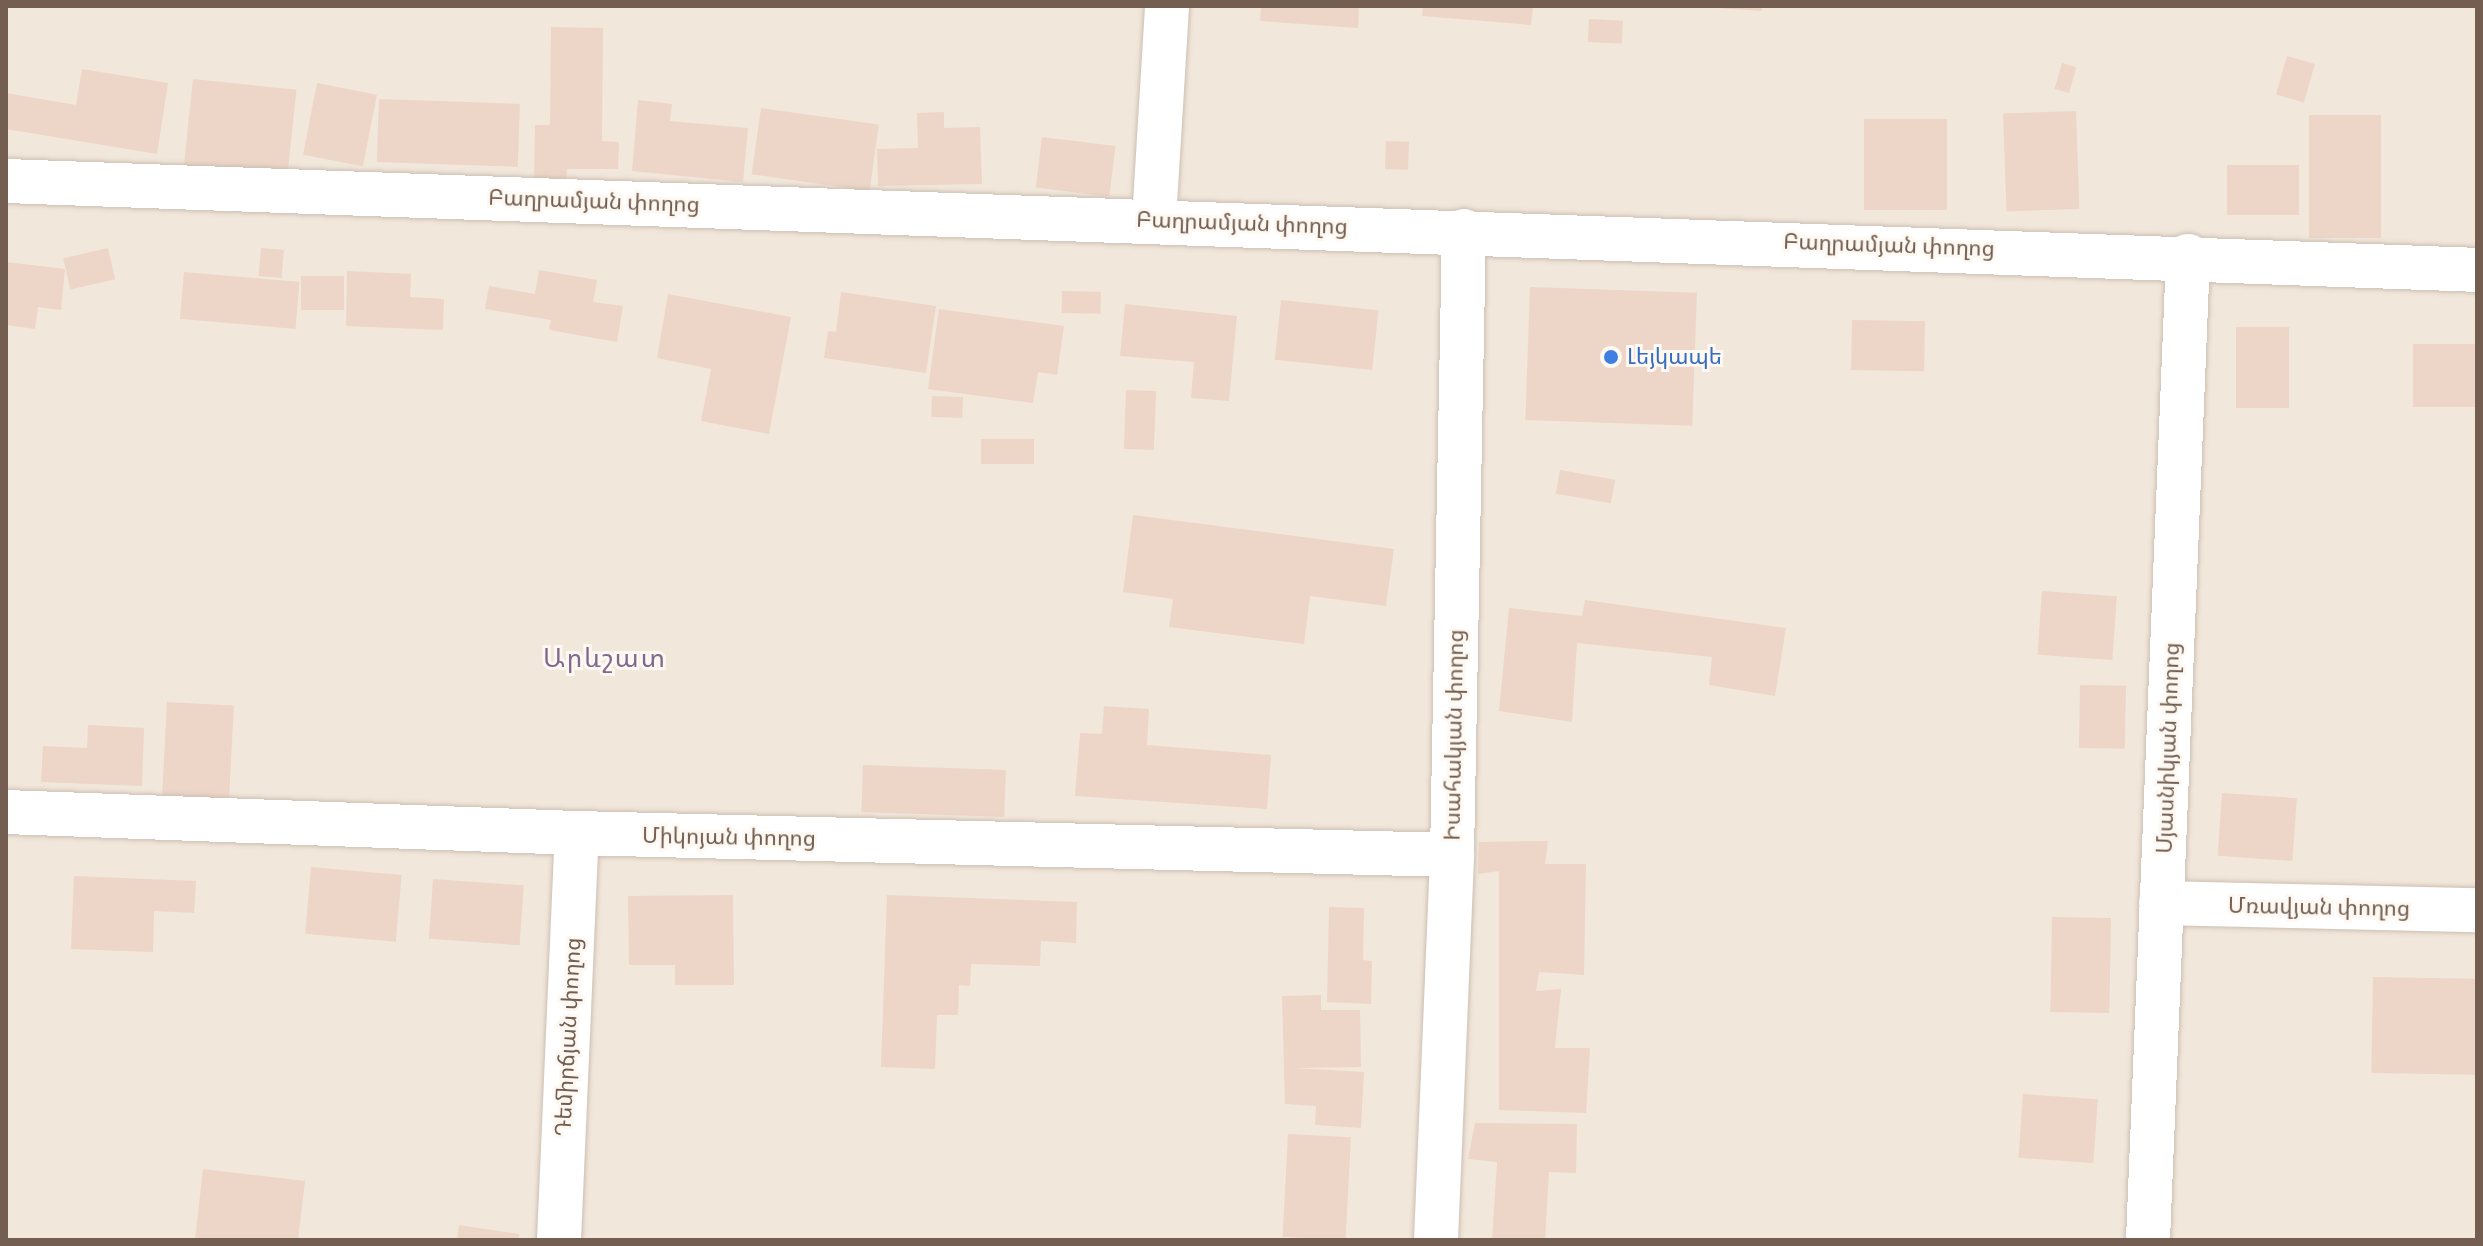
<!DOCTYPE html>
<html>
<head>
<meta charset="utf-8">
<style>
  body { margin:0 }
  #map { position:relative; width:2483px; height:1246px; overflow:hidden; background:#fbf5ec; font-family:"Archivo Narrow","Noto Sans Armenian",sans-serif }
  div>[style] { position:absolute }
  .residential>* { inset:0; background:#f2e7db; transform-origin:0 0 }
  .building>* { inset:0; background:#edd6c7; transform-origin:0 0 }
  .roads { filter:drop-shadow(0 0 2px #ccbeb3) drop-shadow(0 0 2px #ccbeb3) }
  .street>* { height:44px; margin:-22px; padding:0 22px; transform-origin:22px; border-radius:22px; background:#fff }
  .secondary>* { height:44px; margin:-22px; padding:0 22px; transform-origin:22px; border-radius:22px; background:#fff }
  .dots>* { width:22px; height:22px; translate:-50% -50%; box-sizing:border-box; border:4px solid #fdf9f2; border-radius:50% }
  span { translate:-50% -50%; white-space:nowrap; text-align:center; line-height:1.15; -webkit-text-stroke:6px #fdf9f2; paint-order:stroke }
  .street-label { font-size:22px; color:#745e51 }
  .shop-label { font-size:22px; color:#366cbe }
  .left { translate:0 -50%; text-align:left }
  .quarter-label { font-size:26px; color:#83698e; letter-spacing:2px }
  .frame { position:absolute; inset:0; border:8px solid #745e51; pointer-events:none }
</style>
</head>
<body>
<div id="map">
  <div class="residential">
    <div style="left:6px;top:6px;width:2471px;height:1234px"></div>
  </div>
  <div class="building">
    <div style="clip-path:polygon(1261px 6px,1359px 6px,1358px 28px,1260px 21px)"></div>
    <div style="clip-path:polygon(1423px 6px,1533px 6px,1531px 25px,1422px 16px)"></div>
    <div style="clip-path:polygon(1687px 6px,1762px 6px,1762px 11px)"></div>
    <div style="left:1589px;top:19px;width:34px;height:23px;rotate:3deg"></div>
    <div style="clip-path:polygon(551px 27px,603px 28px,602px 141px,619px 142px,618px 169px,567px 169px,566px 188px,534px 188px,535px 125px,550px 125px)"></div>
    <div style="left:2287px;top:56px;width:29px;height:40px;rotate:16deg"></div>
    <div style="left:2062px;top:63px;width:15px;height:27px;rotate:16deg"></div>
    <div style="clip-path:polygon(82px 69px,168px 83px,157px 154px,6px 129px,6px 93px,76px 105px)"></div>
    <div style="left:193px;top:79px;width:104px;height:88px;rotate:6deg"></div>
    <div style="left:317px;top:83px;width:61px;height:73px;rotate:11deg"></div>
    <div style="left:379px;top:99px;width:141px;height:63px;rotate:2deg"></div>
    <div style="clip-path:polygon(638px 100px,672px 104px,670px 121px,748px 128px,743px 182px,632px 171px)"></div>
    <div style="left:761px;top:108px;width:119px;height:67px;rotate:8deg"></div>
    <div style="left:2076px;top:111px;width:98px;height:73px;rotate:88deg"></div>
    <div style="clip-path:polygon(944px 112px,944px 128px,980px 127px,982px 184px,878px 186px,877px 149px,918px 148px,917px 113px)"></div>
    <div style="left:2309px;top:115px;width:72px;height:123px"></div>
    <div style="left:1864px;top:119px;width:83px;height:91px"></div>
    <div style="left:1042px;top:137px;width:74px;height:51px;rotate:7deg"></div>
    <div style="left:1386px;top:141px;width:23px;height:28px;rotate:2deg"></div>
    <div style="left:2299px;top:165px;width:50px;height:72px;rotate:90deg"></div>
    <div style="left:108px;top:248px;width:32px;height:46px;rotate:77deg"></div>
    <div style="left:261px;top:248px;width:23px;height:28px;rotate:5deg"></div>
    <div style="clip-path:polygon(6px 262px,65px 269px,61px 310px,38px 307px,35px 329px,6px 325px)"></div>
    <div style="clip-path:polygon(539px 270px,597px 280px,593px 302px,623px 306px,617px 342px,549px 330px,551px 320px,485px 309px,489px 286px,535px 294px)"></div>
    <div style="clip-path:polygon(347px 271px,411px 274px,410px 297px,444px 299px,443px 330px,346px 326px)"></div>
    <div style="left:184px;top:272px;width:116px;height:47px;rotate:5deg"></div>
    <div style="left:301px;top:276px;width:43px;height:34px"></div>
    <div style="left:1530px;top:287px;width:167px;height:133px;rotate:2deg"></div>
    <div style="left:1062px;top:291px;width:39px;height:22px;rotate:1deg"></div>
    <div style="clip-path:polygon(841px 292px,936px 306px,926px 373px,824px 358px,828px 331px,836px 332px)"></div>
    <div style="clip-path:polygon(668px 294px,791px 317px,769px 434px,701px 421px,711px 369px,657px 358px)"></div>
    <div style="left:1281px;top:300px;width:98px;height:60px;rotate:6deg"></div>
    <div style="clip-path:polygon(1125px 304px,1237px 316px,1229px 401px,1191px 398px,1194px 362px,1120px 356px)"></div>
    <div style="clip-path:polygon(939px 309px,1064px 326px,1057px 375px,1038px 372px,1033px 403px,928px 389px)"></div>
    <div style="left:1852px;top:320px;width:73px;height:50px;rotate:1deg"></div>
    <div style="left:2236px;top:327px;width:53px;height:81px"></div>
    <div style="left:2477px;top:344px;width:63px;height:64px;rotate:90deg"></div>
    <div style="left:1126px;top:390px;width:30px;height:59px;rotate:2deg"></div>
    <div style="left:932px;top:396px;width:31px;height:21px;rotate:2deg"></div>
    <div style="left:1034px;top:439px;width:25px;height:53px;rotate:90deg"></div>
    <div style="left:1560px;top:470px;width:56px;height:24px;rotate:10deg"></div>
    <div style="clip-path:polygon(1133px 515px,1394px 549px,1386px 606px,1310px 596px,1304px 644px,1169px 627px,1173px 599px,1123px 592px)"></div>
    <div style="left:2042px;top:591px;width:75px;height:64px;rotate:4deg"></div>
    <div style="clip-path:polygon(1585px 600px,1786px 628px,1775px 696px,1709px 685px,1712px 657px,1577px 643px,1572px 722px,1499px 711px,1509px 608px,1582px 616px)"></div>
    <div style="left:2080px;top:685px;width:46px;height:63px;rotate:1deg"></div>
    <div style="left:167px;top:702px;width:67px;height:97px;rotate:3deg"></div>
    <div style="clip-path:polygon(1104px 706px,1149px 709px,1147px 745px,1271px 755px,1267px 809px,1075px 796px,1080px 733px,1102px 734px)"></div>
    <div style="clip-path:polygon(88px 725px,144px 728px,142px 786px,41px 782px,43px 746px,87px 748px)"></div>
    <div style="left:863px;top:765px;width:143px;height:47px;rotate:2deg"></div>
    <div style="left:2222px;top:793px;width:75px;height:63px;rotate:4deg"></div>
    <div style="clip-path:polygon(1548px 841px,1545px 864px,1586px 864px,1584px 975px,1539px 972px,1536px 991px,1561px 989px,1555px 1048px,1590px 1048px,1586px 1113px,1499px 1110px,1499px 871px,1478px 874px,1479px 842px)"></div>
    <div style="left:311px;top:867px;width:91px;height:67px;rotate:5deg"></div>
    <div style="clip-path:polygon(74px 876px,196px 881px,194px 913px,154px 911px,153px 952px,71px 949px)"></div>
    <div style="left:433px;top:879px;width:91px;height:60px;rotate:4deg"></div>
    <div style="clip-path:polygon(733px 895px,734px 985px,675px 985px,675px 965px,629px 965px,628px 896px)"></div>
    <div style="clip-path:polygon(887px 895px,1077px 902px,1076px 943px,1041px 941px,1040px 966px,971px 964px,970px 986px,959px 985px,958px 1015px,937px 1015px,935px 1069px,881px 1067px)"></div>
    <div style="clip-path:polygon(1329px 907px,1364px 908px,1363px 960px,1372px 961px,1371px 1004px,1327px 1002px)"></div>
    <div style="left:2052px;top:917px;width:59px;height:95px;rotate:1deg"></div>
    <div style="left:2373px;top:977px;width:104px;height:96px;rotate:1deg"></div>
    <div style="clip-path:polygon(1321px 995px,1321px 1010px,1360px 1010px,1361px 1067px,1293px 1068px,1364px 1072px,1361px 1128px,1315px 1125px,1316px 1106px,1285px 1104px,1282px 996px)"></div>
    <div style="left:2023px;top:1094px;width:75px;height:64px;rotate:4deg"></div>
    <div style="clip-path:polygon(1475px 1123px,1577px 1124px,1576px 1173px,1549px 1172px,1545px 1240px,1492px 1240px,1497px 1162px,1468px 1159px)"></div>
    <div style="left:1288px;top:1134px;width:63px;height:103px;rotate:3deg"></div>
    <div style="clip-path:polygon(203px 1169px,305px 1181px,298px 1240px,195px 1240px)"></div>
    <div style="clip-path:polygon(459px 1225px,519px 1234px,518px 1240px,457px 1240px)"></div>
  </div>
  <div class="roads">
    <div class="street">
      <div style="left:1154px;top:220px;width:214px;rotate:-86.5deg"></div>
      <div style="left:6px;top:812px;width:571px;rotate:2.11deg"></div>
      <div style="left:577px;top:833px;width:875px;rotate:1.44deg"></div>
      <div style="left:2161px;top:903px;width:316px;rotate:1.3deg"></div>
      <div style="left:559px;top:1240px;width:407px;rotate:-87.5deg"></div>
      <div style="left:2148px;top:1240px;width:985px;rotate:-87.67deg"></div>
    </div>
    <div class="secondary">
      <div style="left:6px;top:181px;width:2473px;rotate:2.06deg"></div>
      <div style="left:1436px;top:1240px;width:385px;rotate:-87.6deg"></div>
      <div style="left:1452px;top:855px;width:624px;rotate:-88.9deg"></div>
    </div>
  </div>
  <div class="dots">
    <div style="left:1611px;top:357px;background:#3f7fe0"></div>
  </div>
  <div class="street-label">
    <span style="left:594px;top:201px;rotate:2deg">Բաղրամյան փողոց</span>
    <span style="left:1242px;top:223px;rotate:2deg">Բաղրամյան փողոց</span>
    <span style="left:1889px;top:245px;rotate:2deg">Բաղրամյան փողոց</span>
    <span style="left:1454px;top:735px;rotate:-89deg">Իսահակյան փողոց</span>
    <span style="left:2168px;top:748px;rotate:-88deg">Մյասնիկյան փողոց</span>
    <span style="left:729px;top:837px;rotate:1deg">Միկոյան փողոց</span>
    <span style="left:2319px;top:907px;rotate:1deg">Մռավյան փողոց</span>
    <span style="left:568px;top:1037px;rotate:-87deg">Դեմիրճյան փողոց</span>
  </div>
  <div class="shop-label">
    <span class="left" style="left:1627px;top:357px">Լեյկապե</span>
  </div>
  <div class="quarter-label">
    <span style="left:605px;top:658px">Արևշատ</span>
  </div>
  <div class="frame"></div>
</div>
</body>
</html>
